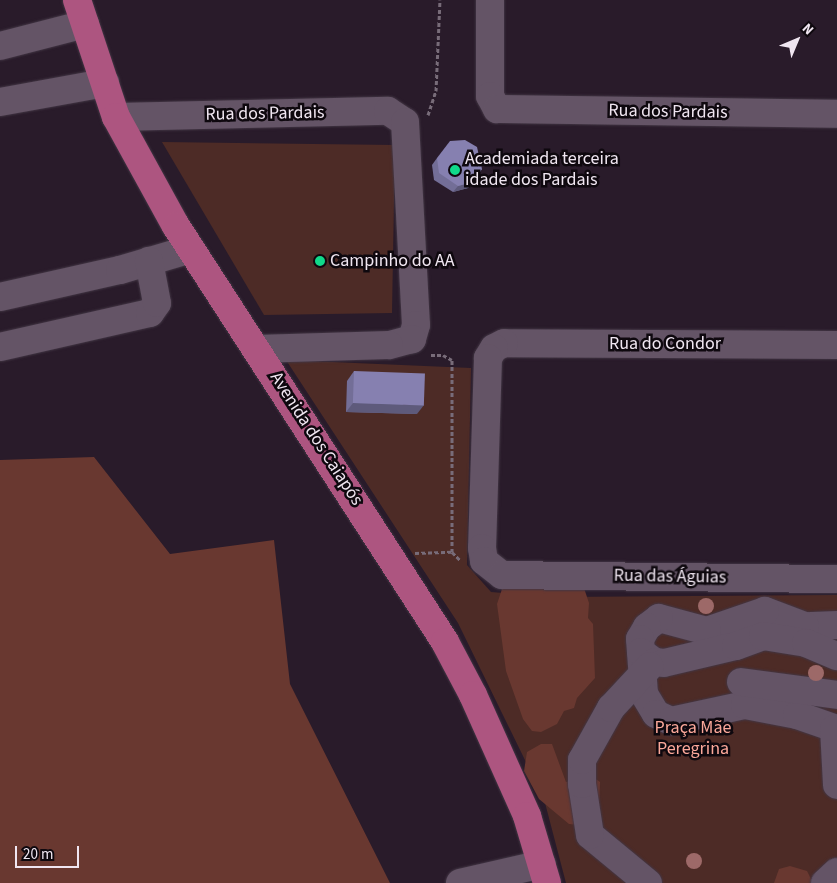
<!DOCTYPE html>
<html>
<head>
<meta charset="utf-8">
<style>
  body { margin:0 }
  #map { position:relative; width:837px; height:883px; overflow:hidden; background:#291b2a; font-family:"Source Sans 3",sans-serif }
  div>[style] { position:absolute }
  .green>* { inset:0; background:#4d2b26 }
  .forest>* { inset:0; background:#693830 }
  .path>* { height:3px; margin-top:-1.5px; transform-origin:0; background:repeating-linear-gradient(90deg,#786c79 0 4px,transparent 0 6.5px) }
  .roads { filter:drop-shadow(0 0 1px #423644) drop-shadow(0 0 1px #423644) }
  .minor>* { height:28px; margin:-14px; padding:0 14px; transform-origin:14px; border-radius:14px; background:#645466 }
  .major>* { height:28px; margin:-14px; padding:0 14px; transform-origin:14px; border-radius:14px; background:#ad5580 }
  .trees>* { width:16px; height:16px; margin:-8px; border-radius:50%; background:#9d6968 }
  .wall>* { inset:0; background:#736e97 }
  .shaded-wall>* { inset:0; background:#5e5a7b }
  .building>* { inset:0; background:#8680b0; transform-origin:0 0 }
  .dots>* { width:14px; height:14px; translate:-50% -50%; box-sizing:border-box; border:2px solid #0e080e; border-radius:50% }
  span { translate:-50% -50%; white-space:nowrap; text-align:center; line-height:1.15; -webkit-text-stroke:5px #0e080e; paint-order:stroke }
  .street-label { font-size:18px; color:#f0e6f1 }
  .poi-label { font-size:18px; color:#f0e6f1 }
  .left { translate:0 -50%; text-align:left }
  .park-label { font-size:18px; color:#fca89a }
  .north { position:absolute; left:772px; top:15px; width:50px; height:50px; -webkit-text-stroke:4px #0e080e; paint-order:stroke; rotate:45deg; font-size:14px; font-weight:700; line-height:20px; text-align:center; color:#f0e6f1 }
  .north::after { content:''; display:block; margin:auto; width:18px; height:22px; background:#f0e6f1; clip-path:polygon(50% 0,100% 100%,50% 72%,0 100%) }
  .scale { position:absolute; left:15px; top:846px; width:64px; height:22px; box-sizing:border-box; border:2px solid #f0e6f1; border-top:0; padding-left:6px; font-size:15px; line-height:18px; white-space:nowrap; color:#f0e6f1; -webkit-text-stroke:4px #0e080e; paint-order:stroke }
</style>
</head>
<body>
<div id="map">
  <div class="green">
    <div style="clip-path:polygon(162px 142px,395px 145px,392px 313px,264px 315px)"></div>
    <div style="clip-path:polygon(286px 360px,471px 368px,467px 565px,491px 592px,559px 597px,837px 595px,837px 883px,566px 883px,544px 799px,458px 623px)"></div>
  </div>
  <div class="forest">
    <div style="clip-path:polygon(94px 457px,170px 554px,274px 540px,290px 684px,390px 883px,0 883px,0 460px)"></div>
    <div style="clip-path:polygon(583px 585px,589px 603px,588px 618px,593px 624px,595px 678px,577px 698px,574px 708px,564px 711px,557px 724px,541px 732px,532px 731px,523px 719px,506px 671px,497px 604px,503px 586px)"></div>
    <div style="clip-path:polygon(541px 744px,552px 744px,566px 782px,590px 775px,600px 782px,599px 808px,580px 825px,569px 824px,539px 799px,524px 771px,527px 752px)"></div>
    <div style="clip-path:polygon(790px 866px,807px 871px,813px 883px,774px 883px,779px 869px)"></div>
  </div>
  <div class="path">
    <div style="left:428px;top:115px;width:25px;rotate:-72deg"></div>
    <div style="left:436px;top:91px;width:91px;rotate:-87.5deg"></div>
    <div style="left:431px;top:355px;width:12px"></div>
    <div style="left:443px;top:355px;width:10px;rotate:29deg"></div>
    <div style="left:452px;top:360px;width:192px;rotate:90deg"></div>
    <div style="left:452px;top:552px;width:11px;rotate:45deg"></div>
    <div style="left:415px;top:553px;width:37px;rotate:-2deg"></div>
  </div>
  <div class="roads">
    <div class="minor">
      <div style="left:490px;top:0;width:96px;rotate:90deg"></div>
      <div style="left:490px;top:96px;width:15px;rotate:62deg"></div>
      <div style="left:497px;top:109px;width:340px;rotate:0.8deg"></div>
      <div style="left:0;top:46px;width:88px;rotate:-14.5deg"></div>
      <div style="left:0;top:102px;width:107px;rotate:-10.3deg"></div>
      <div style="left:116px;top:117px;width:272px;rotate:-1.3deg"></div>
      <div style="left:388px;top:111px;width:20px;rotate:33deg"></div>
      <div style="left:405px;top:122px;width:203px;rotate:86.9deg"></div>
      <div style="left:416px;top:325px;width:15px;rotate:106deg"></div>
      <div style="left:412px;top:339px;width:24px;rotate:165deg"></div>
      <div style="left:389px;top:345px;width:133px;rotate:178.3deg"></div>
      <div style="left:0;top:297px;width:123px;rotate:-12.7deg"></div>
      <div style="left:120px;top:270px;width:74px;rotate:-16.5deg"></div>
      <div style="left:837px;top:345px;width:333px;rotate:-179.7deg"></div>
      <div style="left:504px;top:343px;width:11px;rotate:153deg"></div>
      <div style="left:494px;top:348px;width:12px;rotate:121deg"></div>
      <div style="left:488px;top:358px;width:190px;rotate:91.8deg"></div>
      <div style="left:482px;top:548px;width:13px;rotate:81deg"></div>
      <div style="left:484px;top:561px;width:23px;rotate:38deg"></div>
      <div style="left:502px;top:575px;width:335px;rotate:0.7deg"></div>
      <div style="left:0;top:347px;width:154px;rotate:-12.8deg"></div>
      <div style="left:150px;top:313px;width:12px;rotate:-55deg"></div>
      <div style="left:157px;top:303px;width:43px;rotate:-100.8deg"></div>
      <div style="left:837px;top:625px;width:32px;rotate:178deg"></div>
      <div style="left:805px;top:626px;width:43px;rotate:-159.4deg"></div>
      <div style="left:765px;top:611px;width:61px;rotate:161deg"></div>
      <div style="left:707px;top:631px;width:50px;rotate:-164.8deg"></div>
      <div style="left:659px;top:618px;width:15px;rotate:143deg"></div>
      <div style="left:647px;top:627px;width:14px;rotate:120deg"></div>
      <div style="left:640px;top:639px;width:55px;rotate:85.8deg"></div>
      <div style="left:644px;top:694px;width:23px;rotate:59deg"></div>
      <div style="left:656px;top:714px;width:17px;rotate:25deg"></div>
      <div style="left:671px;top:721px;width:76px;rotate:-12.2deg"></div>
      <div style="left:745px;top:705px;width:53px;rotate:10.9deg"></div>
      <div style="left:797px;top:715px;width:42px;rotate:19.3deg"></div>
      <div style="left:641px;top:652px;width:17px;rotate:36deg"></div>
      <div style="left:655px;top:662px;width:9px;rotate:6deg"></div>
      <div style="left:664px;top:663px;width:74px;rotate:-13.3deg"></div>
      <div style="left:736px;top:646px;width:29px;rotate:-20deg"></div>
      <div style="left:763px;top:636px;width:44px;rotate:9.2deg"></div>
      <div style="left:806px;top:643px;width:34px;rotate:23deg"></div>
      <div style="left:741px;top:682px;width:97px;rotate:7.7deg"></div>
      <div style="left:834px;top:729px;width:56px;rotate:86.9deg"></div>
      <div style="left:460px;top:883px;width:84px;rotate:-13deg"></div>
      <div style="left:648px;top:883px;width:75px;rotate:-140.4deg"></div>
      <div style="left:590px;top:835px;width:52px;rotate:-98.9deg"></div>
      <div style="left:582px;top:784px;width:24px;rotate:-90deg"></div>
      <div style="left:582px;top:760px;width:60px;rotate:-60.9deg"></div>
      <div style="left:611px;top:708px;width:57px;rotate:-47.1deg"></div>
      <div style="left:825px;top:883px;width:16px;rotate:-43deg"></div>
    </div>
    <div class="major">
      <div style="left:77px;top:0;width:123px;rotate:71.6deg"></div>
      <div style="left:116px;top:117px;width:124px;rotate:61.2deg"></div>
      <div style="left:176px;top:226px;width:495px;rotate:57.1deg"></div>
      <div style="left:445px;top:642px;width:60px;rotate:62.2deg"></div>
      <div style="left:473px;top:695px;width:133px;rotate:65.9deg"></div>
      <div style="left:527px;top:816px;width:70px;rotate:73.4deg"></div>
    </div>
  </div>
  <div class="trees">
    <div style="left:706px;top:606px"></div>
    <div style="left:816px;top:673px"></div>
    <div style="left:694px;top:861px"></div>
  </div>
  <div class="wall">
    <div style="clip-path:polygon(437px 158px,482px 169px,468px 188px,453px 192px,434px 180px,432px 165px)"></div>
    <div style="clip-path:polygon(354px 371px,417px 414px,346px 412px,347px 381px)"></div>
  </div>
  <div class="shaded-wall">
    <div style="clip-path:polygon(473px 182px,468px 188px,453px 192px,458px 186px)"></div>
    <div style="clip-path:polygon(353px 403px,424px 405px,417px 414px,346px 412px)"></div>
  </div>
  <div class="building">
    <div style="clip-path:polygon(465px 140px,477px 147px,482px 169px,473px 182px,458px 186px,439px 173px,437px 158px,450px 141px)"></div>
    <div style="left:354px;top:371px;width:71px;height:32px;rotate:2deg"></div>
  </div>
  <div class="dots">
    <div style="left:455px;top:170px;background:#10d98a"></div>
    <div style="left:320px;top:261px;background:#10d98a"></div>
  </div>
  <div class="street-label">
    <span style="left:668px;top:112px;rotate:1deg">Rua dos Pardais</span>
    <span style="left:265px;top:114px;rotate:-1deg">Rua dos Pardais</span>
    <span style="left:665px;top:344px">Rua do Condor</span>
    <span style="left:316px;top:439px;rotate:57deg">Avenida dos Caiapós</span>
    <span style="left:670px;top:577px;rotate:1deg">Rua das Águias</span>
  </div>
  <div class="poi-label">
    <span class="left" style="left:465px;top:170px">Academiada terceira<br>idade dos Pardais</span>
    <span class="left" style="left:330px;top:261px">Campinho do AA</span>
  </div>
  <div class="park-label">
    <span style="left:693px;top:739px">Praça Mãe<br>Peregrina</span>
  </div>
  <div class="north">N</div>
  <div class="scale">20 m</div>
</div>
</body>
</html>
